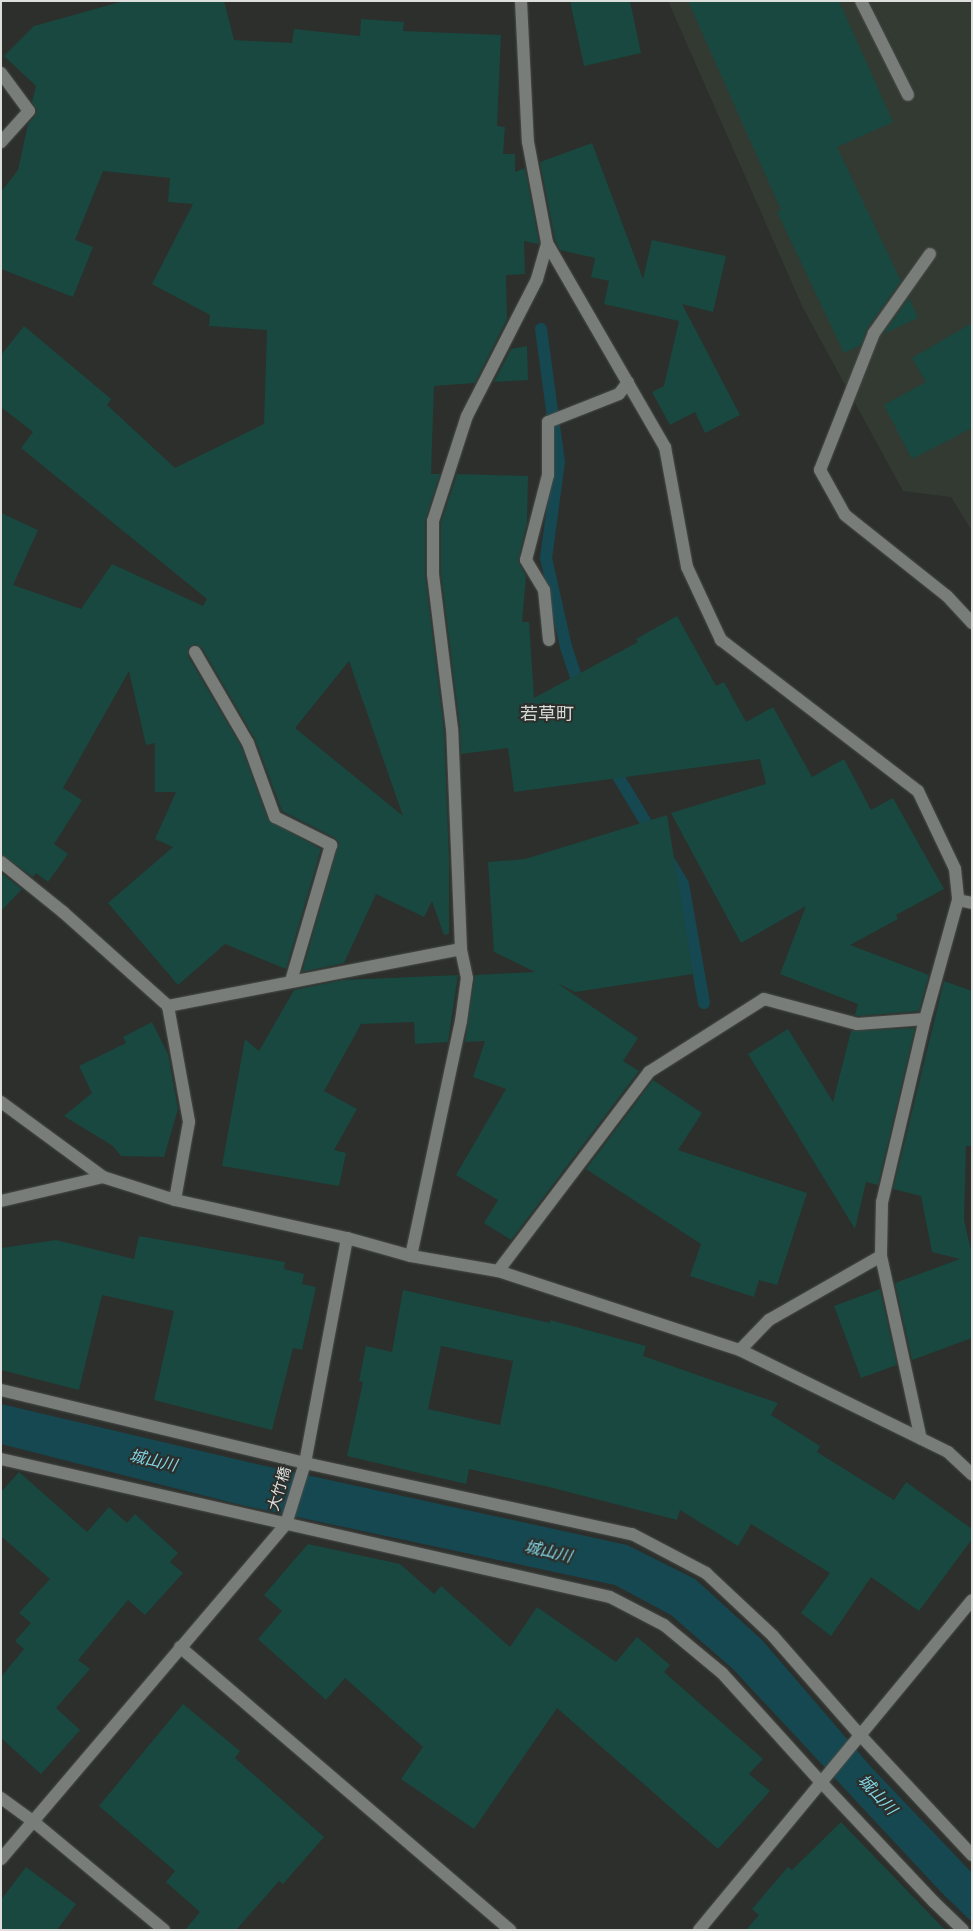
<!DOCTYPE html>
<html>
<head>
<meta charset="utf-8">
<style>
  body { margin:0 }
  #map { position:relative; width:973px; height:1931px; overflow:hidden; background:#2c2f2b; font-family:"Alegreya Sans","Noto Sans JP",sans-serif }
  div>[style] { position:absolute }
  .built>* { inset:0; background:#323a32 }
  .water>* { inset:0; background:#164851 }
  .stream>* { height:12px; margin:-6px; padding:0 6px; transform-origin:6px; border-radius:6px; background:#164851 }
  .building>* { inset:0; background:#18483f }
  .roads { filter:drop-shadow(0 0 1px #484b48) drop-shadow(0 0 1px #484b48) }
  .minor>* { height:12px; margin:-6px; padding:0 6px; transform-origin:6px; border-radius:6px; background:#797d79 }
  span { translate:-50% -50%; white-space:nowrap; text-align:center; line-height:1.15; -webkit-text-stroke:4px #2c2f2b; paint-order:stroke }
  .street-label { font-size:15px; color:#dddfdc }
  .water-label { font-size:16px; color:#82d5e6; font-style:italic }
  .quarter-label { font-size:18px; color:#d6dbd6 }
  .frame { position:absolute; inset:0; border:2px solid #dddfdc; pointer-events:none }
</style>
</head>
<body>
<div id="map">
  <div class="built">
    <div style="clip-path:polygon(668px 1px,972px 1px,972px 531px,951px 497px,903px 491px,803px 308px)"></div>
  </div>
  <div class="water">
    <div style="clip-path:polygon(1px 1404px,252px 1463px,627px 1545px,695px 1579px,762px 1640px,871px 1767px,972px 1873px,972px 1922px,942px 1893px,733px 1669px,671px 1615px,615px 1585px,241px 1505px,1px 1444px)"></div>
  </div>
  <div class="stream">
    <div style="left:541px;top:329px;width:134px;rotate:82.3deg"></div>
    <div style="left:559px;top:462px;width:97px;rotate:97.7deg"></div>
    <div style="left:546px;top:558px;width:91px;rotate:77.3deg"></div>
    <div style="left:566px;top:647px;width:47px;rotate:71.6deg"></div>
    <div style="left:610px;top:763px;width:85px;rotate:58.9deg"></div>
    <div style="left:668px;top:859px;width:29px;rotate:59deg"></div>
    <div style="left:683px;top:884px;width:121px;rotate:80deg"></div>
  </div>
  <div class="building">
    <div style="clip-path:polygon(evenodd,124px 1px,224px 1px,234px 40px,292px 43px,294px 29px,360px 36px,361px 19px,404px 22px,403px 31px,501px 35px,497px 126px,505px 127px,503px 154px,515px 154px,515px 172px,525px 168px,539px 243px,538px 244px,524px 241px,525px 274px,506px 275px,507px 319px,475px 383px,434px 386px,431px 474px,440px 474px,425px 521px,425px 574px,444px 730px,449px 860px,449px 934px,444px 935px,432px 901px,424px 917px,376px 894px,344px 963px,302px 972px,339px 843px,335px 838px,282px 811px,255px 739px,202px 648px,195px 644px,188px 648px,188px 656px,241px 746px,268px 820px,321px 849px,286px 969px,225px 944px,178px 985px,108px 903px,173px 847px,155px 839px,176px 792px,155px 792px,155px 743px,146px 745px,129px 671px,63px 788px,82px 800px,54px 844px,68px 854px,48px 882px,36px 873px,33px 877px,1px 854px,1px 513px,38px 530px,13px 585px,81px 609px,112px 564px,203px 606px,207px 599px,21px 448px,33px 432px,1px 407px,1px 355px,24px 326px,111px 399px,107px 405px,175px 468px,264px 424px,267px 330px,209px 326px,210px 315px,152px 284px,193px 204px,168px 202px,170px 178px,103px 171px,75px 240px,93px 247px,73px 297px,1px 269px,1px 192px,18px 170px,28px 124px,35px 116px,37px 110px,32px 102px,36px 86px,4px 56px,34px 26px,124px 1px,349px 661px,403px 816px,295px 728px,349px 661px)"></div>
    <div style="clip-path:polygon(570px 1px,630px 1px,641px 53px,584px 66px)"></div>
    <div style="clip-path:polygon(688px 1px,839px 1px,893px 122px,837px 147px,901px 281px,867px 328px,861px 345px,844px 353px,777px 212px,781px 210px)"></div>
    <div style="clip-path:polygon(592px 143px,643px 279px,652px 240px,726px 256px,713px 312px,682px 304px,740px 415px,705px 433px,695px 412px,670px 425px,652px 392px,664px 386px,679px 321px,604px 304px,609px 281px,591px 277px,595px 258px,560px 250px,555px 240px,540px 162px)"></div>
    <div style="clip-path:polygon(909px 298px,918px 318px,883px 334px)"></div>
    <div style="clip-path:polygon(972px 323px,972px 428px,912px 459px,884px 405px,926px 382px,912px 358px)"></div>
    <div style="clip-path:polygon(527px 346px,528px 380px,494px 382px,511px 349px)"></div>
    <div style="clip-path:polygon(457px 474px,528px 476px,527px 523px,518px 561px,526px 576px,522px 622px,529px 622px,534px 698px,638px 642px,636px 639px,677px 616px,716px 686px,724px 682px,746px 722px,773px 707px,812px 777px,844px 759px,871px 810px,893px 798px,944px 889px,896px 915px,898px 919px,850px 945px,929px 975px,919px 1011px,858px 1016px,855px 1015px,858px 1004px,780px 974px,806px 906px,741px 943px,671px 813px,766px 784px,760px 759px,514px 792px,508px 748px,461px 754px,460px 728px,441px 574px,441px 522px)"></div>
    <div style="clip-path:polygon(667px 815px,693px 974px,575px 992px,557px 983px,638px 1038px,623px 1061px,639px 1071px,511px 1240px,484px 1223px,498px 1200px,456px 1175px,506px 1089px,473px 1077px,485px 1041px,465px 1042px,475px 975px,535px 972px,494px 952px,488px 862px,525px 859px)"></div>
    <div style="clip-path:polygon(1px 873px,22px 889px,1px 911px)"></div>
    <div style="clip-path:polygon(458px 975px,448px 1042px,415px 1044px,414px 1022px,361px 1024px,324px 1091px,357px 1109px,334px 1150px,346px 1153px,339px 1186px,222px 1166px,245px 1039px,259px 1051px,294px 990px,343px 980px)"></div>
    <div style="clip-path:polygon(944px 981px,972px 991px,972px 1146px,966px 1146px,964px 1220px,972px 1255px,972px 1338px,912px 1360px,895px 1283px,960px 1259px,932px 1252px,921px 1196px,893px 1189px)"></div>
    <div style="clip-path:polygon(152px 1022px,168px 1054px,178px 1109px,164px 1157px,121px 1156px,113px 1146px,64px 1116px,92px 1093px,79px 1066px,126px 1043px,123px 1037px)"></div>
    <div style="clip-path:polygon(915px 1028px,878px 1185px,866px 1182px,855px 1229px,748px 1054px,788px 1029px,833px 1102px,851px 1031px)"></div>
    <div style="clip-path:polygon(653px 1080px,702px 1113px,678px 1150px,807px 1193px,777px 1285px,759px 1280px,754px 1297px,690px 1276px,701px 1244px,586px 1169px)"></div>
    <div style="clip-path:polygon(139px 1236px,285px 1262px,284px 1269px,304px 1274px,302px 1284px,316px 1287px,302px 1350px,293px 1348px,272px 1430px,154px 1400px,174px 1311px,102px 1295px,79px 1390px,1px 1370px,1px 1248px,56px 1240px,134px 1259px)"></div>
    <div style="clip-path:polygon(880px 1289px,897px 1365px,861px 1378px,834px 1306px)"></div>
    <div style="clip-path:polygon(evenodd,403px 1290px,550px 1323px,550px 1320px,646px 1346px,643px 1356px,778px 1403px,771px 1415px,820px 1446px,817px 1452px,894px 1500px,906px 1482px,972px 1529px,972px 1539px,919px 1611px,871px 1577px,831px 1636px,801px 1613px,830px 1573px,751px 1524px,738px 1546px,680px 1510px,677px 1520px,549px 1487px,469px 1469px,466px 1484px,347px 1456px,363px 1382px,359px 1381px,366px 1346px,392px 1352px,403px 1290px,441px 1346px,513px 1361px,500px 1425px,428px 1409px,441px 1346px)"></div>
    <div style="clip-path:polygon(19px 1472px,87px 1532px,109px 1507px,127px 1523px,135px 1514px,178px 1553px,170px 1562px,183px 1573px,145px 1615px,128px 1600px,78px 1660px,90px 1669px,56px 1708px,80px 1730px,41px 1774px,1px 1738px,1px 1677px,24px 1649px,15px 1641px,31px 1623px,19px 1613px,50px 1579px,1px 1536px,1px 1492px)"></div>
    <div style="clip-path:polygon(308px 1544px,400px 1564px,434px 1594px,441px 1586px,510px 1647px,537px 1607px,616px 1662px,637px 1637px,670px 1665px,664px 1672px,763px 1759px,749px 1774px,770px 1791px,718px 1849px,557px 1708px,474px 1829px,401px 1779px,423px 1747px,345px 1678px,326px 1700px,258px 1639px,282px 1611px,264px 1595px)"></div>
    <div style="clip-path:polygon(183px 1704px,240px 1751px,235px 1758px,324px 1837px,283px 1884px,279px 1881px,236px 1930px,185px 1930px,200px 1912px,166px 1882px,175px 1871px,99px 1806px)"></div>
    <div style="clip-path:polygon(841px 1822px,945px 1930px,746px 1930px,759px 1915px,752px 1909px,788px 1867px,792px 1870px)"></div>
    <div style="clip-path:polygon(26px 1867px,76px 1904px,57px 1930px,1px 1930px,1px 1900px)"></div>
  </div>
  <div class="roads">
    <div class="minor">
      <div style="left:521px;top:1px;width:141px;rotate:87.2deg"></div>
      <div style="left:528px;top:142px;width:103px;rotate:79.3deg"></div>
      <div style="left:547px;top:243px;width:236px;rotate:60deg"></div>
      <div style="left:665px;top:447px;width:122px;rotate:79.6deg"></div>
      <div style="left:687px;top:567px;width:81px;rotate:65deg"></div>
      <div style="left:721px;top:640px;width:248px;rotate:37.5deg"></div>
      <div style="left:918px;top:791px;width:86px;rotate:64.6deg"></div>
      <div style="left:955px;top:869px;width:31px;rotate:84deg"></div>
      <div style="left:958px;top:900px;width:123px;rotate:105.5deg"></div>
      <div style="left:925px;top:1019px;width:188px;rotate:103.2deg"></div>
      <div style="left:882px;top:1202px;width:54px;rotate:91.1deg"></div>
      <div style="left:881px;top:1256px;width:187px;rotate:77.7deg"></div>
      <div style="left:861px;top:1px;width:105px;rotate:63.4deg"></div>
      <div style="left:1px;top:73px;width:47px;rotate:53.6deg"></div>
      <div style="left:29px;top:111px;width:42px;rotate:132.1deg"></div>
      <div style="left:930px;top:254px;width:97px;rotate:125.3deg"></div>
      <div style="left:874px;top:333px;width:147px;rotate:111.5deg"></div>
      <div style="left:820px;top:470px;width:51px;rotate:60.9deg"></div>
      <div style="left:845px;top:515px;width:130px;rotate:38.5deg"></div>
      <div style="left:947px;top:596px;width:37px;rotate:47deg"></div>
      <div style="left:549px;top:640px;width:50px;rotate:-95.7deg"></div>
      <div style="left:544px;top:590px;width:35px;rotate:-121deg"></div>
      <div style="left:526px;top:560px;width:88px;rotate:-75.5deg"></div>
      <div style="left:548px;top:475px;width:53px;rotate:-90deg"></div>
      <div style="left:548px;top:422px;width:76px;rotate:-21.5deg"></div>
      <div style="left:619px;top:394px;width:15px;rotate:-53deg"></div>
      <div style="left:195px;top:652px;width:105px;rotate:59.8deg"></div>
      <div style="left:248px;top:743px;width:79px;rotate:70deg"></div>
      <div style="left:275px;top:817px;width:63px;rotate:26.6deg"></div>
      <div style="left:331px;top:845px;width:142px;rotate:106.4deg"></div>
      <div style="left:1px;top:862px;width:80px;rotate:38.9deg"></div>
      <div style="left:63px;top:912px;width:141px;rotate:41.8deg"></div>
      <div style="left:168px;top:1006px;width:118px;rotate:79.7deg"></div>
      <div style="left:189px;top:1122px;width:79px;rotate:100.2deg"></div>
      <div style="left:958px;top:900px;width:14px;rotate:12deg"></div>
      <div style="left:168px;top:1006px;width:298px;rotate:-11deg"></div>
      <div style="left:1px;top:1102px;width:127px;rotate:36.3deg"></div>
      <div style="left:1px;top:1201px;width:105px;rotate:-13.2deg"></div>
      <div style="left:103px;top:1177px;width:76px;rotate:17.7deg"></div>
      <div style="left:175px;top:1200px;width:176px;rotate:12.5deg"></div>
      <div style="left:347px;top:1238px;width:66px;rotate:15.7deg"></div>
      <div style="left:411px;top:1256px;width:88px;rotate:9.8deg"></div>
      <div style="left:498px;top:1271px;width:255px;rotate:18.1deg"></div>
      <div style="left:740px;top:1350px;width:232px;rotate:26.1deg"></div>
      <div style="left:948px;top:1452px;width:33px;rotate:43deg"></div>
      <div style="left:411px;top:1256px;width:240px;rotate:-78deg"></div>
      <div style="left:461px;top:1021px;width:43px;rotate:-82.1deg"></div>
      <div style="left:467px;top:978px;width:30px;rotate:-102deg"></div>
      <div style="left:461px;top:949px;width:220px;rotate:-92.3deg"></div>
      <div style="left:452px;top:729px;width:156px;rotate:-97deg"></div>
      <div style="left:433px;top:574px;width:53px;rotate:-90deg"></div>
      <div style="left:433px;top:521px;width:110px;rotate:-72.1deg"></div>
      <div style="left:467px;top:416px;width:154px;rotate:-62.9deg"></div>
      <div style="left:537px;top:279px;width:37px;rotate:-74deg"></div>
      <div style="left:498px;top:1271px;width:250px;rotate:-52.8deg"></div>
      <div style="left:649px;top:1072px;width:136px;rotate:-32.4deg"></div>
      <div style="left:764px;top:999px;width:96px;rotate:15deg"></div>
      <div style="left:857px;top:1024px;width:68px;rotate:-4.2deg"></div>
      <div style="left:740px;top:1350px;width:42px;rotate:-46deg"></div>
      <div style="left:769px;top:1320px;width:129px;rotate:-29.7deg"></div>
      <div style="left:1px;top:1390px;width:313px;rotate:13.5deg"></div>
      <div style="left:305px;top:1463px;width:335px;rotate:12.3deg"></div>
      <div style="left:632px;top:1534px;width:84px;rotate:27.8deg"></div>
      <div style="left:706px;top:1573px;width:92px;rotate:43.2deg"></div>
      <div style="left:773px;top:1636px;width:132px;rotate:48.7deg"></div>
      <div style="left:860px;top:1735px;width:164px;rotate:47deg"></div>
      <div style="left:1px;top:1459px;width:624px;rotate:12.77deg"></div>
      <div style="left:610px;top:1597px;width:61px;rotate:27.4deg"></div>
      <div style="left:664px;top:1625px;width:75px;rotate:39.6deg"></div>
      <div style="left:722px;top:1673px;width:146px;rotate:47.8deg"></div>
      <div style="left:820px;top:1781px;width:166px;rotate:46.7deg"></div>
      <div style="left:934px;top:1902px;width:40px;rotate:44deg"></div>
      <div style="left:180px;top:1647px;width:435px;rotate:40.6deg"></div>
      <div style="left:1px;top:1798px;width:41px;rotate:36deg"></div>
      <div style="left:34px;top:1822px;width:169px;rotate:39.7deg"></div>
      <div style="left:1px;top:1859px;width:440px;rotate:-49.6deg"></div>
      <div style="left:286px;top:1524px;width:64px;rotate:-72.7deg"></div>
      <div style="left:305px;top:1463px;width:229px;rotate:-79.4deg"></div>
      <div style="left:699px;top:1930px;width:428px;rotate:-50.4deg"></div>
    </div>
  </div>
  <div class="street-label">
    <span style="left:280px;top:1489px;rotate:-73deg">大竹橋</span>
  </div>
  <div class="water-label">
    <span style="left:153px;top:1461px;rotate:13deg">城山川</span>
    <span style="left:548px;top:1552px;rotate:13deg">城山川</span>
    <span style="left:877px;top:1795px;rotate:47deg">城山川</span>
  </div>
  <div class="quarter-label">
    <span style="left:547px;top:715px">若草町</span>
  </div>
  <div class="frame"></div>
</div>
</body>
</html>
